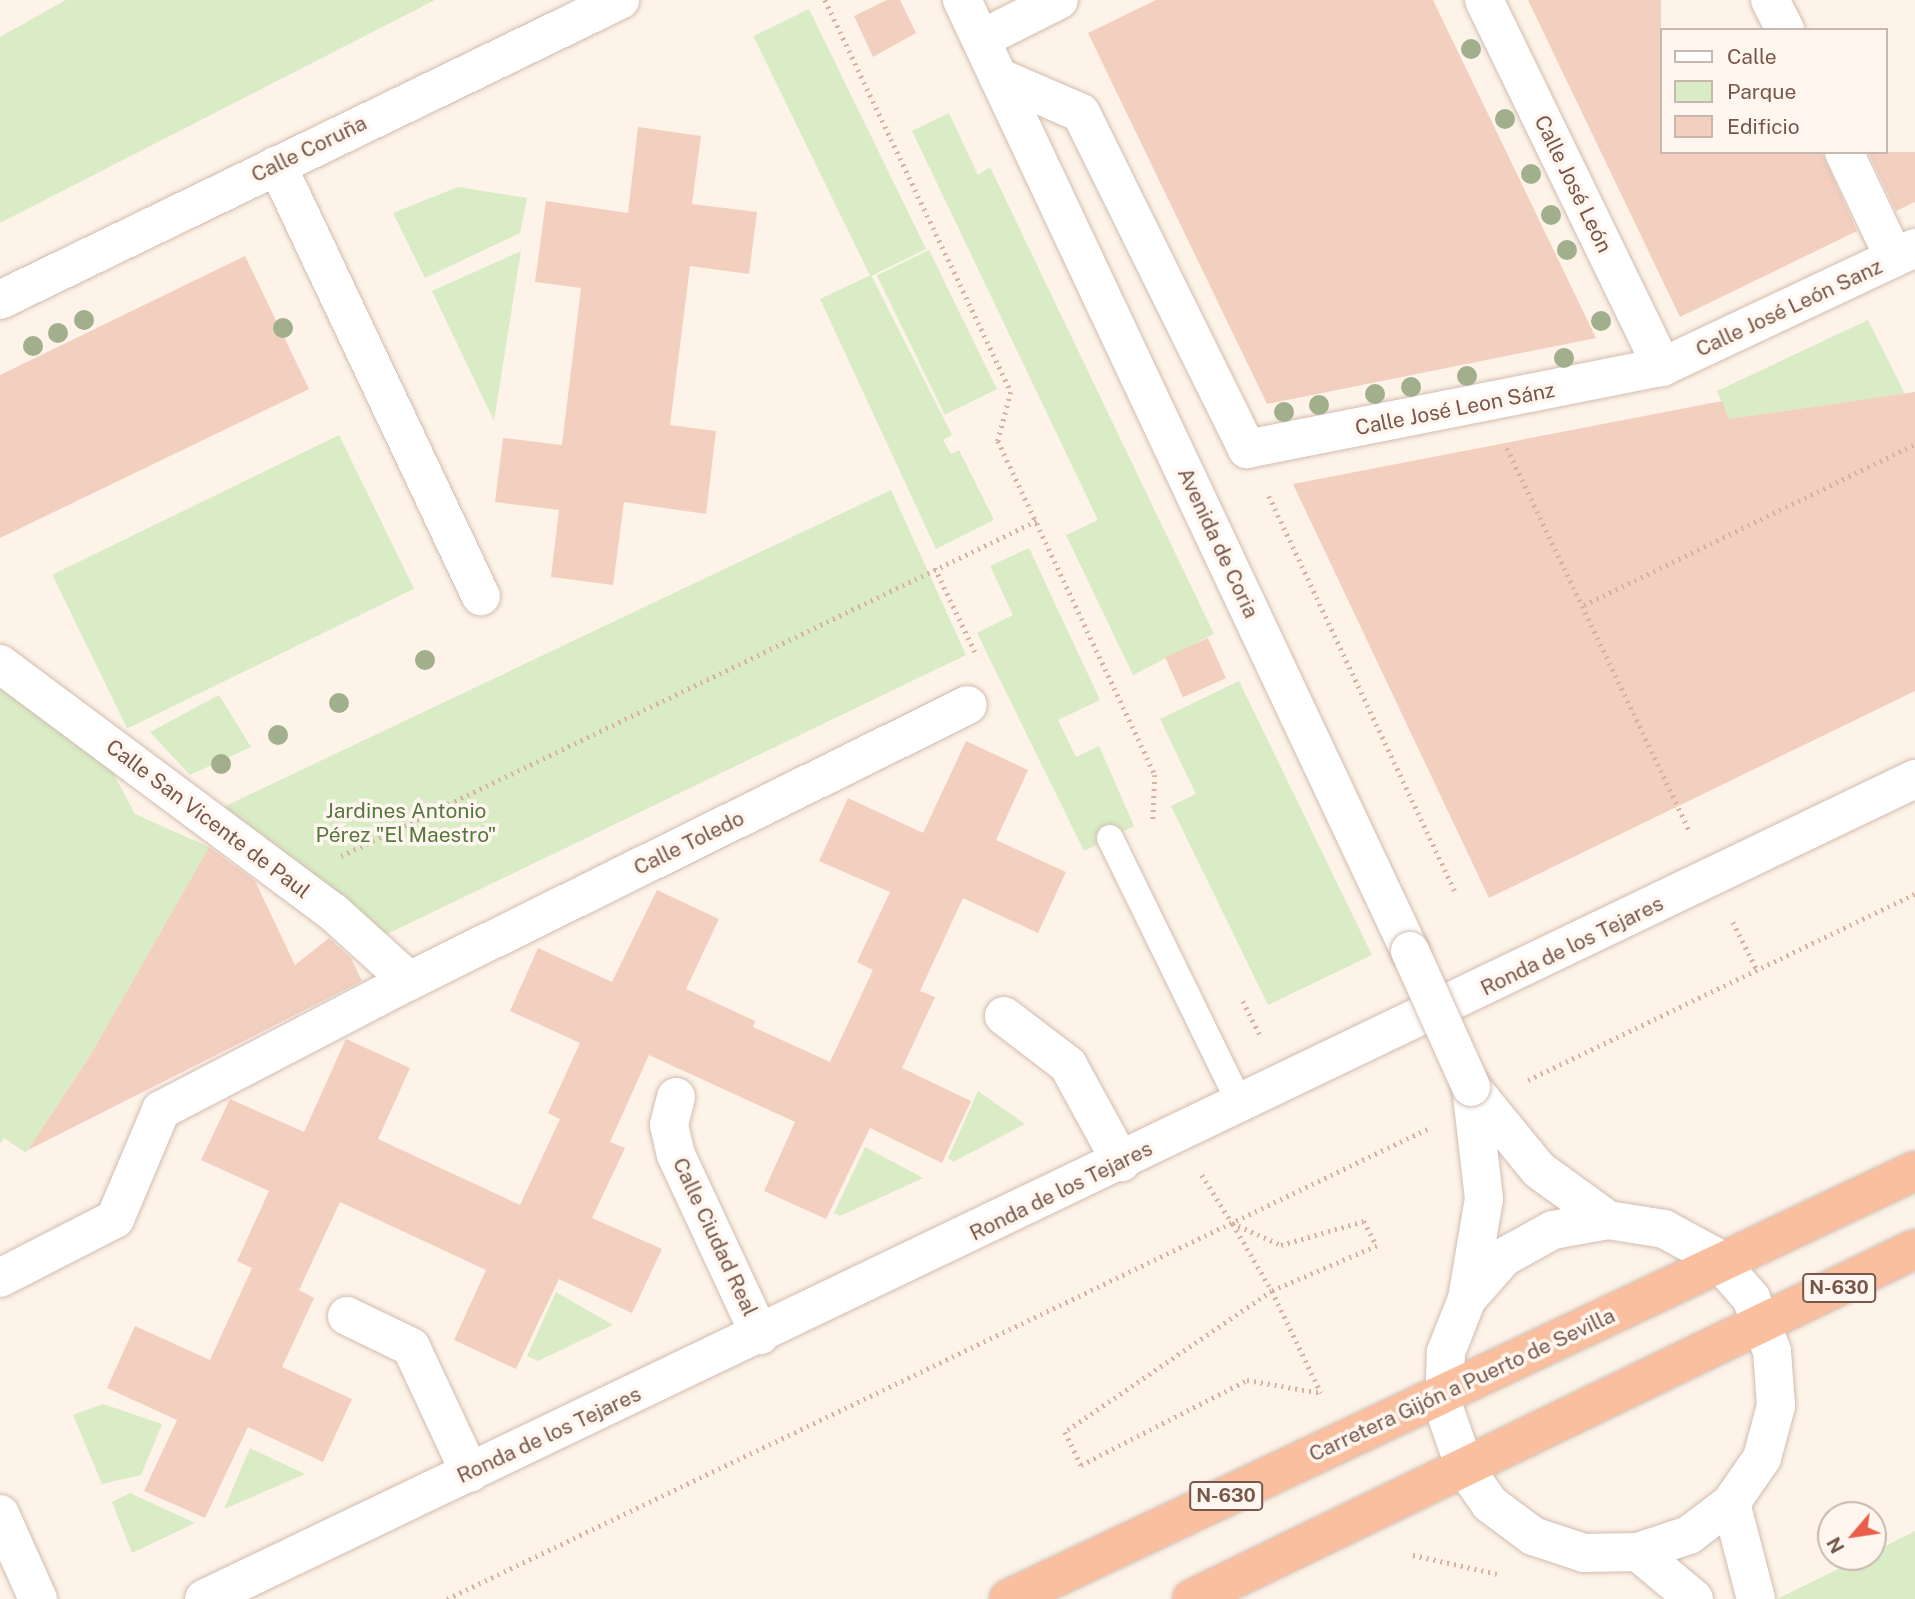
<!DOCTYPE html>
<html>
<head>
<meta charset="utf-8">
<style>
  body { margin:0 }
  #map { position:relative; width:1915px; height:1599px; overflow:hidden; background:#fdf3e8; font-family:"Public Sans",sans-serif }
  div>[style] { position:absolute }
  .green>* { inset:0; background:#d9ecc6; transform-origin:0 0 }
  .building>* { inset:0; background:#f3cfbf; transform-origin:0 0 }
  .path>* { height:4.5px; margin-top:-2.25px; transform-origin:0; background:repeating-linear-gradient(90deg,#d9b1a1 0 2px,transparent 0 7px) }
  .roads { filter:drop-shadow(0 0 2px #d2bcb0) drop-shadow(0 0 2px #d2bcb0) }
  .service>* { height:26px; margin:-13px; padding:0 13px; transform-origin:13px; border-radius:13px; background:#fff }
  .pedestrian>* { height:38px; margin:-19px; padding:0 19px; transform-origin:19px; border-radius:19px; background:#fff }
  .minor>* { height:38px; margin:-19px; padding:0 19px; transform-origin:19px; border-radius:19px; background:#fff }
  .tertiary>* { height:38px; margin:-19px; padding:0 19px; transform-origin:19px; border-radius:19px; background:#fff }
  .trunk>* { height:38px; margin:-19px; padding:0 19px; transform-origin:19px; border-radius:19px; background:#fabf9f }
  .bridges { filter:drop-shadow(0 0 2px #d2bcb0) drop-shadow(0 0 2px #d2bcb0) }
  .minor-bridge>* { height:38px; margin:-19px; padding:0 19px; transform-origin:19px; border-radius:19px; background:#fff }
  .trees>* { width:20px; height:20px; margin:-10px; border-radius:50%; background:#a1af8c }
  span { translate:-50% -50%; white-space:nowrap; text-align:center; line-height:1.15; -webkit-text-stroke:7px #fff7ef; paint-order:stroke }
  .shield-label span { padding:2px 5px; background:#fff7ef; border:2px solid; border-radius:5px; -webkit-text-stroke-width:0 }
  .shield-label { font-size:19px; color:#78574b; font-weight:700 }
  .street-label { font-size:21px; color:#78574b }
  .park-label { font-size:21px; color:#567840 }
  .legend { position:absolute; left:1660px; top:28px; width:228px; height:126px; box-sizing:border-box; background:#fff7ef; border:2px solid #c9b7ad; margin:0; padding:9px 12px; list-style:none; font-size:21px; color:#78574b }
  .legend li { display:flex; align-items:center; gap:14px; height:35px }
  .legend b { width:35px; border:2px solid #c9b7ad }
  .north { position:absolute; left:1817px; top:1501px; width:70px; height:70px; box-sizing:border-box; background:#fff7ef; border:2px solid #c9b7ad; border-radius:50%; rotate:241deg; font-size:19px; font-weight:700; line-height:28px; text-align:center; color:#78574b }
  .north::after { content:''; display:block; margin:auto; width:24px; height:32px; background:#e95f4b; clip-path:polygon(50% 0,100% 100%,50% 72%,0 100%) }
</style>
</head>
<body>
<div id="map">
  <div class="green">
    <div style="clip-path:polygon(66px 0,435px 0,0 223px,0 37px)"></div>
    <div style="left:809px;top:9px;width:267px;height:62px;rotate:64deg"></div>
    <div style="clip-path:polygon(949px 113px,978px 175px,990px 167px,1214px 634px,1133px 675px,1066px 535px,1098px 520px,912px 131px)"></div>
    <div style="clip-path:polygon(458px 187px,527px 198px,520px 233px,425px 278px,393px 213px)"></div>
    <div style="left:929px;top:250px;width:155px;height:58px;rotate:64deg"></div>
    <div style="clip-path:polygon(521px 251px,494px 421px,432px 291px)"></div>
    <div style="clip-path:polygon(871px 275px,952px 435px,943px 440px,951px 454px,959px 450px,994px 520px,936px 549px,820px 299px)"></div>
    <div style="clip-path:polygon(1868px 320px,1905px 394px,1729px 419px,1717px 391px)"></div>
    <div style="left:339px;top:435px;width:171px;height:319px;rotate:64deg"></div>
    <div style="clip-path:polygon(891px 490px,966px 655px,383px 936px,217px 810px)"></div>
    <div style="clip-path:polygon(1029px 548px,1100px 700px,1058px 720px,1076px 757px,1099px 746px,1134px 826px,1084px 851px,977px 633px,1013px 615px,990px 566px)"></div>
    <div style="clip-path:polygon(1239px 681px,1372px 955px,1268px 1005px,1171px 806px,1196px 794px,1160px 719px)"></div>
    <div style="clip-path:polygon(0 684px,110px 767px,135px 814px,209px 847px,91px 1054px,26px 1153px,4px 1138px,0 1144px)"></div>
    <div style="clip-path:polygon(219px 695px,251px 747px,190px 775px,150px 732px)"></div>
    <div style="clip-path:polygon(978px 1091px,1025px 1124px,953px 1162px,948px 1158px)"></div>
    <div style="clip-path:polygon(865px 1147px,923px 1178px,840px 1216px,834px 1213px)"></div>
    <div style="clip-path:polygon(556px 1292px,613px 1325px,538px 1361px,527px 1356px)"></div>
    <div style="clip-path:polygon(103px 1404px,162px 1424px,141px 1475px,102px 1484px,73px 1415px)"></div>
    <div style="clip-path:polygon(250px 1448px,305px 1474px,224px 1509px)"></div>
    <div style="clip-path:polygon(130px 1493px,195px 1523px,132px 1553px,112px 1502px)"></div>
    <div style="clip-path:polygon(1915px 1531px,1915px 1599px,1777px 1599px,1863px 1557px,1873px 1557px,1873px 1552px)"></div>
  </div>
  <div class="building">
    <div style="clip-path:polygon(887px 0,900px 0,916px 33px,873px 57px,854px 16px)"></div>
    <div style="clip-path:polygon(1156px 0,1433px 0,1596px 338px,1267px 404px,1088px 33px)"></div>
    <div style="clip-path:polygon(1528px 0,1661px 0,1661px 152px,1822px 152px,1857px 231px,1680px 317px)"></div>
    <div style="clip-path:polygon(638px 127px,701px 136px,692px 204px,757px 212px,749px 274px,690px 266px,670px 425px,716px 431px,706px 514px,624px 502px,613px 585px,551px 577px,559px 510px,495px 502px,503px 438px,562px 445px,581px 288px,535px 282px,546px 201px,628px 213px)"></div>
    <div style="clip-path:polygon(1868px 152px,1915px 152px,1915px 202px,1896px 211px)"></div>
    <div style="clip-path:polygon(245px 256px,309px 389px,0 538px,0 375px)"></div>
    <div style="clip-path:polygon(1915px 392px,1915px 691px,1489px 898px,1293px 484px,1722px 401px,1729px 419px)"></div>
    <div style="left:1208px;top:638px;width:44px;height:47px;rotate:66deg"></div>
    <div style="clip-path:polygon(966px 741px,1028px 770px,996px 840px,1066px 872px,1038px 933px,963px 898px,920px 991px,935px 997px,902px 1068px,971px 1101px,942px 1163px,870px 1128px,826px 1219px,764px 1191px,795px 1122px,649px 1055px,610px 1142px,625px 1148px,592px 1218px,662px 1249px,632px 1313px,559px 1279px,516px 1369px,454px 1340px,486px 1270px,340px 1202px,299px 1290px,314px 1298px,282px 1367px,352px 1399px,323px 1462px,248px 1427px,205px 1518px,144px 1491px,177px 1420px,107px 1388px,135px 1326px,210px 1360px,252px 1268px,237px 1261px,269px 1191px,201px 1160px,230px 1099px,304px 1132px,346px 1039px,410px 1068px,378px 1139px,520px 1205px,560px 1119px,548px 1113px,580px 1043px,510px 1011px,538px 948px,612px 982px,657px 890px,719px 919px,686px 989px,755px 1021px,753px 1027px,830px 1062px,873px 970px,857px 962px,890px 892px,819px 861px,848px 798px,923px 833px)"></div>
    <div style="clip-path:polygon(209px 847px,255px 881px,295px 965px,329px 938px,351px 958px,362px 981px,28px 1150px,91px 1054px)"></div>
  </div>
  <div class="path">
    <div style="left:825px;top:0;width:434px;rotate:64.6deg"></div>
    <div style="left:1011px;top:392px;width:51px;rotate:104.9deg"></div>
    <div style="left:998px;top:441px;width:369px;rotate:64.8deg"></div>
    <div style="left:1155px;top:775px;width:46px;rotate:92.5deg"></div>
    <div style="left:1507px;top:448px;width:425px;rotate:64.5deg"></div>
    <div style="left:1269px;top:496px;width:437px;rotate:64.8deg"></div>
    <div style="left:935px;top:568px;width:98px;rotate:64.5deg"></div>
    <div style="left:1584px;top:605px;width:368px;rotate:-25.9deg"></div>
    <div style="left:341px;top:856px;width:772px;rotate:-25.73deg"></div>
    <div style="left:1733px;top:922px;width:54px;rotate:63.4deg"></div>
    <div style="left:1243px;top:1001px;width:40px;rotate:63.4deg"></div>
    <div style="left:1528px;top:1080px;width:429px;rotate:-25.7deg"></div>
    <div style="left:1202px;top:1175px;width:57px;rotate:58deg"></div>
    <div style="left:1232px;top:1223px;width:54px;rotate:24.2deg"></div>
    <div style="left:1281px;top:1245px;width:86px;rotate:-16.1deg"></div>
    <div style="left:1364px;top:1221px;width:28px;rotate:63deg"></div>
    <div style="left:1377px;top:1246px;width:114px;rotate:156.8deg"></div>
    <div style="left:1272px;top:1291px;width:250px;rotate:145.7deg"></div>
    <div style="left:1065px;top:1432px;width:37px;rotate:64deg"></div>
    <div style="left:1081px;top:1465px;width:186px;rotate:-27.1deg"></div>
    <div style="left:1247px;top:1380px;width:75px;rotate:10deg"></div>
    <div style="left:1233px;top:1224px;width:78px;rotate:59.8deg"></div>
    <div style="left:1272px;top:1291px;width:113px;rotate:64.3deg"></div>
    <div style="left:1413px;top:1555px;width:86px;rotate:12.7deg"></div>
    <div style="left:447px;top:1599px;width:1087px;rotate:-25.62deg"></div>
  </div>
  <div class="roads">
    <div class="service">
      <div style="left:1110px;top:838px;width:297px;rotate:63.9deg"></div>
    </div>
    <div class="pedestrian">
      <div style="left:1770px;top:0;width:34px;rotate:63deg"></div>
      <div style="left:1844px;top:152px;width:117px;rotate:64.7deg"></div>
      <div style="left:0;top:664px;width:415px;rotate:36.7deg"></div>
      <div style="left:333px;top:912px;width:103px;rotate:42.2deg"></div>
      <div style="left:115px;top:1219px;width:118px;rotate:-67.1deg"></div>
      <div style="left:161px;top:1110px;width:280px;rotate:-27.5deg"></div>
      <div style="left:409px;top:981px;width:623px;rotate:-26.28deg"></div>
    </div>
    <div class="minor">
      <div style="left:962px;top:0;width:1051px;rotate:64.78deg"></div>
      <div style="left:1484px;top:0;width:408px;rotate:64.1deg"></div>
      <div style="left:981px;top:39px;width:87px;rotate:-26.6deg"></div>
      <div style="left:998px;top:77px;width:90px;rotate:23.4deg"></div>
      <div style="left:1081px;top:113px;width:375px;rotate:63.7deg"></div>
      <div style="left:1247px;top:449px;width:423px;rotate:-11.2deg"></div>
      <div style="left:1662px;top:367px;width:280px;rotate:-25.2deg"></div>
      <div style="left:277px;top:165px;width:477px;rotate:64.7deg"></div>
      <div style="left:0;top:300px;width:689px;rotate:-25.82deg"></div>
      <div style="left:1004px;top:1016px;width:81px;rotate:37.4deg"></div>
      <div style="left:1068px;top:1065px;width:111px;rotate:61.3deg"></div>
      <div style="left:1471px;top:1087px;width:107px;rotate:50.7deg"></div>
      <div style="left:1539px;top:1170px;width:85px;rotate:35.9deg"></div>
      <div style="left:676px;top:1097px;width:29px;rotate:104deg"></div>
      <div style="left:669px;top:1125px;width:31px;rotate:77deg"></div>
      <div style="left:676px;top:1155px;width:199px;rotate:65deg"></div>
      <div style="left:0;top:1278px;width:129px;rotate:-27.2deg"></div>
      <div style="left:1467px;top:1299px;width:56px;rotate:-48.6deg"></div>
      <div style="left:1504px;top:1257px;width:56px;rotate:-28.9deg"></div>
      <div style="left:1553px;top:1230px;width:56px;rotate:-10.3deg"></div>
      <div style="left:1608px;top:1220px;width:57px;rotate:9.1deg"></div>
      <div style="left:1664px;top:1229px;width:57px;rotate:28.4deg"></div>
      <div style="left:1714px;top:1256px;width:56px;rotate:48.6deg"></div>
      <div style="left:1751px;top:1298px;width:57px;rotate:68.4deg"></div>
      <div style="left:1772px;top:1351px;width:55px;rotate:85.8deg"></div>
      <div style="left:1776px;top:1406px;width:54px;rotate:105.1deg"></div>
      <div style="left:1762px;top:1458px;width:55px;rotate:124.6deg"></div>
      <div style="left:1731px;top:1503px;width:53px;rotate:142.7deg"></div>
      <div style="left:1689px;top:1535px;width:54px;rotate:161.6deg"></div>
      <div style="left:1638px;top:1552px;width:54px;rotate:178.9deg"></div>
      <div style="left:1584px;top:1553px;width:54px;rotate:-161.6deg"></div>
      <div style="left:1533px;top:1536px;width:54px;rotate:-143.3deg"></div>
      <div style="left:1490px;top:1504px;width:44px;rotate:-124.8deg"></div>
      <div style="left:1465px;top:1468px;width:64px;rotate:-109.3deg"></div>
      <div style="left:1444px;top:1408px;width:56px;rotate:-88deg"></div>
      <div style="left:1446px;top:1352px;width:57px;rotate:-68.4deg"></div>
      <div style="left:1467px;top:1299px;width:101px;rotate:-80.4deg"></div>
      <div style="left:1484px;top:1199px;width:113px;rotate:-96.6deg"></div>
      <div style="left:347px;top:1316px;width:71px;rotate:25.8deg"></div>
      <div style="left:411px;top:1347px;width:139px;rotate:64.9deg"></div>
      <div style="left:1731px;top:1503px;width:99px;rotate:75.4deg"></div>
      <div style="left:0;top:1514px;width:93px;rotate:65.9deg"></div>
      <div style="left:1638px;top:1552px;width:73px;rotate:40deg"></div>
    </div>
    <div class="tertiary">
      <div style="left:204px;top:1599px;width:1897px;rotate:-25.61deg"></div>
    </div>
    <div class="trunk">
      <div style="left:1009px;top:1599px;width:1002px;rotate:-25.29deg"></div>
      <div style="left:1192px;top:1599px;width:803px;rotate:-25.83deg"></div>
    </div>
  </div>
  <div class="bridges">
    <div class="minor-bridge">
      <div style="left:1410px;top:951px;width:149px;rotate:65.8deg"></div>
    </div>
  </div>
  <div class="trees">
    <div style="left:1471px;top:49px"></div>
    <div style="left:1505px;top:119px"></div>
    <div style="left:1531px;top:174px"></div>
    <div style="left:1551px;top:215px"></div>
    <div style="left:1567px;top:250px"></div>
    <div style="left:84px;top:320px"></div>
    <div style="left:1601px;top:321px"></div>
    <div style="left:283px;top:328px"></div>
    <div style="left:58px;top:333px"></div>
    <div style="left:33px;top:346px"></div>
    <div style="left:1564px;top:358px"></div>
    <div style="left:1467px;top:376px"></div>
    <div style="left:1411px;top:387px"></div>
    <div style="left:1375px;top:394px"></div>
    <div style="left:1319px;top:405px"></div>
    <div style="left:1284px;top:412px"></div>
    <div style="left:425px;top:660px"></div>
    <div style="left:339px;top:703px"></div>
    <div style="left:278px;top:735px"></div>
    <div style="left:221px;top:764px"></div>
  </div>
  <div class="shield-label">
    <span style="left:1839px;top:1288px">N-630</span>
    <span style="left:1226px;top:1496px">N-630</span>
  </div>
  <div class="street-label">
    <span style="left:309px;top:149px;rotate:-26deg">Calle Coruña</span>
    <span style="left:1573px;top:184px;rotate:64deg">Calle José León</span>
    <span style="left:1789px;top:308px;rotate:-25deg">Calle José León Sanz</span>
    <span style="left:1455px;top:409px;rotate:-11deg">Calle José Leon Sánz</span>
    <span style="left:1218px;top:543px;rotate:65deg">Avenida de Coria</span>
    <span style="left:208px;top:819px;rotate:37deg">Calle San Vicente de Paul</span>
    <span style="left:689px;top:843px;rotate:-26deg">Calle Toledo</span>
    <span style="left:1572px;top:946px;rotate:-26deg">Ronda de los Tejares</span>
    <span style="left:1061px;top:1191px;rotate:-26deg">Ronda de los Tejares</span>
    <span style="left:715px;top:1237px;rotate:65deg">Calle Ciudad Real</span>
    <span style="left:1462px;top:1385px;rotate:-25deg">Carretera Gijón a Puerto de Sevilla</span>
    <span style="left:549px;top:1435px;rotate:-25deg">Ronda de los Tejares</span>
  </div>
  <div class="park-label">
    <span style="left:406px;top:823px">Jardines Antonio<br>Pérez "El Maestro"</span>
  </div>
  <ul class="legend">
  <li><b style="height:9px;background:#fff"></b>Calle</li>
  <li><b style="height:19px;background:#d9ecc6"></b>Parque</li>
  <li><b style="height:19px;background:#f3cfbf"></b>Edificio</li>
  </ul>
  <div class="north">N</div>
</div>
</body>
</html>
